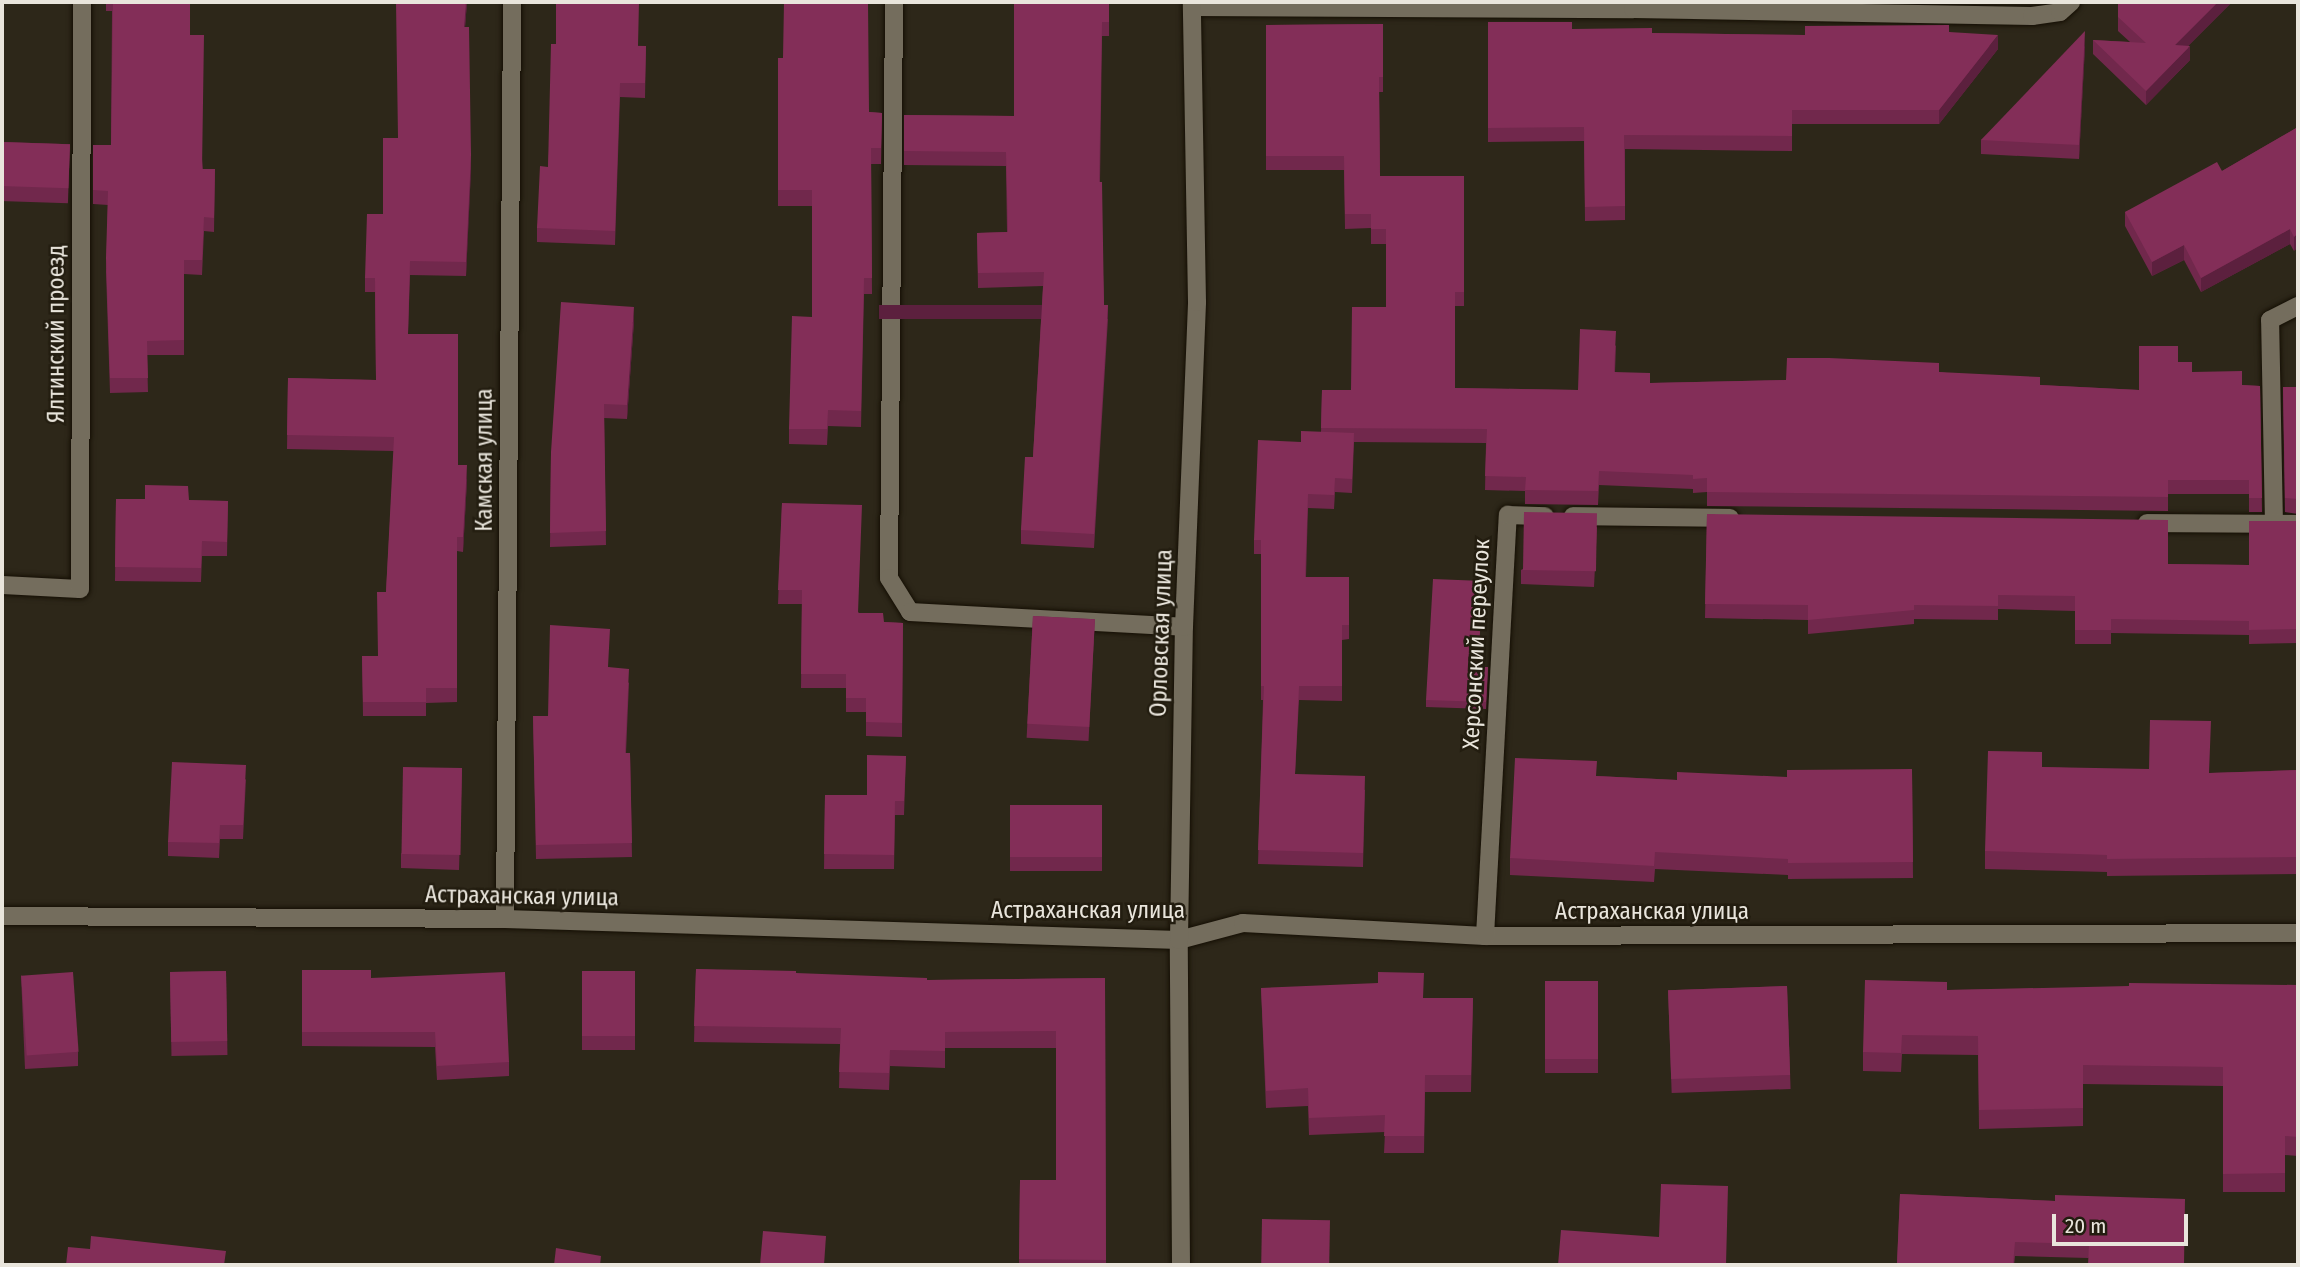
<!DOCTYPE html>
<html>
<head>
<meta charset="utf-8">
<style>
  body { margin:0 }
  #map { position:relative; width:2300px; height:1267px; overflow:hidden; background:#2d2719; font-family:"Fira Sans Condensed",sans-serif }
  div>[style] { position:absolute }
  .roads { filter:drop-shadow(0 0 2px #150f04) drop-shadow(0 0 2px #150f04) }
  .lane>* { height:18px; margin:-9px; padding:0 9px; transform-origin:9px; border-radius:9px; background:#746d5d }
  .street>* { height:18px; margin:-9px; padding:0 9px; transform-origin:9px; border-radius:9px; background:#746d5d }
  .wall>* { inset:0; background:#71284c; transform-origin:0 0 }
  .shaded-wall>* { inset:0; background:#5c203e; transform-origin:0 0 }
  .building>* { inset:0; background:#832e58; transform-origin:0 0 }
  span { translate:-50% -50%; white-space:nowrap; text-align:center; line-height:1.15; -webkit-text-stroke:5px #231d10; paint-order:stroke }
  .street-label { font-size:23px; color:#e9e5dc }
  .frame { position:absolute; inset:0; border:4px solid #e9e5dc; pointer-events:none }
  .scale { position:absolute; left:2052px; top:1214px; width:136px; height:32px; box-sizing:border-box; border:4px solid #e9e5dc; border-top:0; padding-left:9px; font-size:21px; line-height:24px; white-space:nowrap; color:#e9e5dc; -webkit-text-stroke:5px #231d10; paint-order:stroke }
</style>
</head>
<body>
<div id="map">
  <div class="roads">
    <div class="lane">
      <div style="left:2274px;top:524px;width:204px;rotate:-91.1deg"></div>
      <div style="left:2270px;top:320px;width:31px;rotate:-27deg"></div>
    </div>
    <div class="street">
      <div style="left:894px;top:2px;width:576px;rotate:90.5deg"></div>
      <div style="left:889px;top:578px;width:40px;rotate:58deg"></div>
      <div style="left:910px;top:612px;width:274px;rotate:3.1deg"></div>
      <div style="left:1192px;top:7px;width:441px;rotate:0.3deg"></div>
      <div style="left:1633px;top:9px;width:399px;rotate:1deg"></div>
      <div style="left:2032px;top:16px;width:28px;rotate:-8deg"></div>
      <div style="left:2060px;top:12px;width:15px;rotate:-42deg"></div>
      <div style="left:1573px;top:516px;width:157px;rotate:0.7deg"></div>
      <div style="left:2147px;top:523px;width:151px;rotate:0.4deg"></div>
      <div style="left:2px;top:585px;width:78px;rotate:2.9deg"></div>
      <div style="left:80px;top:589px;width:587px;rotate:-89.8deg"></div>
      <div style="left:2px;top:916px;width:503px;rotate:0.34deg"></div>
      <div style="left:505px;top:919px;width:674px;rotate:1.78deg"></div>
      <div style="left:1179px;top:940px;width:66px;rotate:-14.9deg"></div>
      <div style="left:1243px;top:923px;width:242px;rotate:3.1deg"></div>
      <div style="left:1485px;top:936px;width:813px;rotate:-0.21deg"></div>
      <div style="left:505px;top:919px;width:917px;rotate:-89.56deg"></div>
      <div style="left:1485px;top:936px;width:422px;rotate:-86.9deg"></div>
      <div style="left:1508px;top:515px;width:37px;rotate:2deg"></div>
      <div style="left:1181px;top:1265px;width:325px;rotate:-90.4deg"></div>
      <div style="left:1179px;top:940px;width:313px;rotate:-89.1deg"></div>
      <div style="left:1184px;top:627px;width:325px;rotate:-87.7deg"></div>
      <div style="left:1197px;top:302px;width:300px;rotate:-91deg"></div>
    </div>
  </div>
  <div class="wall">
    <div style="clip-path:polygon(106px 2px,190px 2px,190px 35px,203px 169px,215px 169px,214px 232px,204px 231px,202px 275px,184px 274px,184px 355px,147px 355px,148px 392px,110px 393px,106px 272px,108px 205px,93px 204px,93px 145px,111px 145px,112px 11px,106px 11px)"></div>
    <div style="clip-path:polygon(467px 2px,465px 27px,471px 169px,466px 276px,410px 275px,408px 334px,458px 465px,467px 480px,463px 552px,457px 551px,457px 702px,426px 703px,426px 716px,363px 716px,362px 656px,378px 656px,386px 592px,394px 451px,287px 449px,288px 378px,376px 380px,375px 292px,365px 292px,365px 278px,383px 214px,398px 138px)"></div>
    <div style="clip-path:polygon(1109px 2px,1109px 36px,1102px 36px,1100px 182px,1104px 305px,1108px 319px,1094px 548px,1021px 544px,1021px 530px,1033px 457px,1043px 286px,978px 288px,977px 233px,1007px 232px,1006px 166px,904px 165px,904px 115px,1014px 116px)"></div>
    <div style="clip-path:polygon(2118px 2px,2232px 2px,2188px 46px,2190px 60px,2146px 105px,2093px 54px,2093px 40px,2130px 42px,2118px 31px)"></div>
    <div style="clip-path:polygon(1488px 22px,1572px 29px,1652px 33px,1805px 35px,1949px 32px,1998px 49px,1939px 124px,1792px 124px,1792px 151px,1625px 149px,1625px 220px,1585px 221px,1584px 141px,1488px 142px)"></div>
    <div style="clip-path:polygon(1383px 24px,1383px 92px,1379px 92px,1380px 176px,1464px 176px,1464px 306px,1455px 306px,1455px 388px,1578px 390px,1616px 345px,1615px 372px,1650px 383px,1786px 380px,1939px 372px,2040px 385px,2139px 390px,2178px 362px,2192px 372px,2242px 385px,2260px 386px,2262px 512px,2249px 512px,2249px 494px,2168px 494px,2168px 511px,1707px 506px,1707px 492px,1693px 493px,1693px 489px,1599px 485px,1598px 505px,1525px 504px,1525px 491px,1485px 490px,1486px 443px,1354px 442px,1352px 493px,1335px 492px,1334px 509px,1308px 508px,1306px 577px,1349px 577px,1349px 639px,1342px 640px,1342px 701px,1299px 700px,1295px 774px,1365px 790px,1363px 867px,1258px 864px,1263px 700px,1261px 700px,1261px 554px,1254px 554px,1254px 540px,1301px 442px,1321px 432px,1322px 390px,1351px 390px,1386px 307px,1386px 244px,1371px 244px,1371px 228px,1345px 229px,1344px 170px,1266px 170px,1266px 25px)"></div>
    <div style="clip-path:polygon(556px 44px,646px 46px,645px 98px,620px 97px,615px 245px,537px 242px,537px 228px,548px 167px)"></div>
    <div style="clip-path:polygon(2085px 46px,2079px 159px,1981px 154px,1981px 140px)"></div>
    <div style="clip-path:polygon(778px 58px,869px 112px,882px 113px,881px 164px,871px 164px,872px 294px,864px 294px,861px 427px,828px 426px,827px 445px,789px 444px,789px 429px,812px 317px,812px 206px,778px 206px)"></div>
    <div style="clip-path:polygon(2298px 127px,2294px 251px,2290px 244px,2201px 292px,2184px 260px,2152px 276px,2125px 226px,2125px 212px,2222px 171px)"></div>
    <div style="left:2px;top:142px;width:68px;height:59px;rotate:2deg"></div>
    <div style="clip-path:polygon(634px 321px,627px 419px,604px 418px,606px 545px,550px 547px,551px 452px)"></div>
    <div style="clip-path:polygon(2283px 387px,2298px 387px,2298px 514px,2285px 512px)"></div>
    <div style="clip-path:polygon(116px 499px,228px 501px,227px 556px,202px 556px,201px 582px,115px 581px)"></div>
    <div style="clip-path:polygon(782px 503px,859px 613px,884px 622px,903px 623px,902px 737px,866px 736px,866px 712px,846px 712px,846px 688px,801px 688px,802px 604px,778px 604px)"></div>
    <div style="clip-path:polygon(1707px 514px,2168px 564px,2249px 565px,2298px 521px,2298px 643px,2249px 644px,2249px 635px,2111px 633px,2111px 644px,2075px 644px,2075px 611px,1998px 609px,1998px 620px,1914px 619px,1914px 624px,1808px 634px,1808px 620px,1705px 618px)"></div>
    <div style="clip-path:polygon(1597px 527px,1594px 587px,1521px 584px,1521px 570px)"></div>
    <div style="left:1033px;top:616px;width:62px;height:122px;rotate:3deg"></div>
    <div style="clip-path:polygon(609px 667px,629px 683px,626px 753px,630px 753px,632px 857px,536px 859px,533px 716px,548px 716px)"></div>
    <div style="clip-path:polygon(1479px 667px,1488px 667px,1486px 709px,1426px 707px,1426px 700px)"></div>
    <div style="clip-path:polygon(906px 756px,904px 815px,895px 815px,894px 869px,824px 869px,825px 795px,867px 795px)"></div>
    <div style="clip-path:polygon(2042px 767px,2210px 773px,2298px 770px,2298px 874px,2107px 876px,2107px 872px,1985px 869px,1985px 851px)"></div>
    <div style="clip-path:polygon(462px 768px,459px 870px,401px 868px,401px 854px)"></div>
    <div style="clip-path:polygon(1912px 769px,1913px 878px,1788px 879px,1788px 875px,1655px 869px,1654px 882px,1510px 875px,1510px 858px,1597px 776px,1677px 780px,1787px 777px)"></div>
    <div style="clip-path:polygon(246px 779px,243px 839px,220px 839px,219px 858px,168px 856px,168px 842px)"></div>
    <div style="left:1102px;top:805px;width:66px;height:92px;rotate:90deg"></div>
    <div style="clip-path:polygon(696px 969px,927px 980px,1105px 978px,1106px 1265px,1019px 1265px,1020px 1180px,1056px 1180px,1056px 1048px,945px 1048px,945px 1068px,890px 1066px,889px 1090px,839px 1088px,840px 1044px,694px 1042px)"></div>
    <div style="clip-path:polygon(302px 970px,371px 978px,509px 1062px,509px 1076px,437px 1080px,435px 1047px,302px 1046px)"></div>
    <div style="left:226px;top:971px;width:84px;height:56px;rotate:89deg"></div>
    <div style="left:582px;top:971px;width:53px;height:79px"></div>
    <div style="clip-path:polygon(21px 975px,78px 1052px,78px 1066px,25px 1069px)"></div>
    <div style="left:1545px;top:981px;width:53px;height:92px"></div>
    <div style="clip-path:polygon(2298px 985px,2298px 1156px,2285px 1155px,2285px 1192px,2223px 1192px,2223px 1086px,2083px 1084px,2083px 1126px,1979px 1129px,1978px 1055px,1902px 1054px,1901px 1072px,1863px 1071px,1863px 1052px,1947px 990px)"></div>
    <div style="left:1787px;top:986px;width:103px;height:119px;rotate:88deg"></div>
    <div style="clip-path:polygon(1261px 988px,1424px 998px,1473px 998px,1471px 1092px,1425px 1092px,1424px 1153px,1384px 1153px,1385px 1132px,1309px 1135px,1308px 1106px,1266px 1108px)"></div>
    <div style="clip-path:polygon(1900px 1194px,2055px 1201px,2185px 1199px,2088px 1258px,2015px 1256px,2014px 1265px,1897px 1265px)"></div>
  </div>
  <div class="shaded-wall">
    <div style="clip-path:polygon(466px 2px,467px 2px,464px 41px,464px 27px)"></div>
    <div style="clip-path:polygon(2218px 2px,2232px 2px,2175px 59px,2175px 45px)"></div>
    <div style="clip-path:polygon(2085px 31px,2085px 46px,2079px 159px,2079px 145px)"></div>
    <div style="clip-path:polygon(1998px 35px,1998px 49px,1939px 124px,1939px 110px)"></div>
    <div style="clip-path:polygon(2190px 46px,2190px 60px,2146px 105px,2146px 91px)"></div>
    <div style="clip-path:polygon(471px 155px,471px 169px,466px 276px,466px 262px)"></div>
    <div style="clip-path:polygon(2290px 229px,2290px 244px,2201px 292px,2201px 278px)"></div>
    <div style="clip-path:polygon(2298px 234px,2298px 248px,2294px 251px,2294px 237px)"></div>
    <div style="clip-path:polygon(2184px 245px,2184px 260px,2152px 276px,2152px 262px)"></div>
    <div style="left:1108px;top:305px;width:14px;height:229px;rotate:90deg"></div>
    <div style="clip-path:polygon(634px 307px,634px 321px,627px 419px,627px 405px)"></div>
    <div style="clip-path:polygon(467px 465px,467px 480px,463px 552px,463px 537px)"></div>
  </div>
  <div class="building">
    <div style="clip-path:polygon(113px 2px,190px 2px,190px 35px,204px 35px,202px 169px,215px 169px,214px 218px,204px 217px,202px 260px,184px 260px,184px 340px,147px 341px,148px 378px,110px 378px,106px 258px,108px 191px,93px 190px,93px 145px,111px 145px)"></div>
    <div style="clip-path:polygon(396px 2px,466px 2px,464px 27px,469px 27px,471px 155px,466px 262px,410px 261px,408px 334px,458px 334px,458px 465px,467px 465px,463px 537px,457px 537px,457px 688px,426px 688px,426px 702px,363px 702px,362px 656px,378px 656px,377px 592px,386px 592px,394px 437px,287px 435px,288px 378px,376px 380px,375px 278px,365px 278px,367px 214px,383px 214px,383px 138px,398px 138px)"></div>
    <div style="clip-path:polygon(556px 2px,639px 2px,638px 46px,646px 46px,645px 83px,620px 83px,615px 231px,537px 228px,540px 166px,548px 167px,551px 44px,556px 44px)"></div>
    <div style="clip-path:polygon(784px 2px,868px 2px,869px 112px,882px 113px,881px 148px,871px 148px,872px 278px,864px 278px,861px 411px,828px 410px,827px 429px,789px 429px,792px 316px,812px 317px,812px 190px,778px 190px,778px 58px,783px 58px)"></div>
    <div style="clip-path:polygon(1014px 2px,1109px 2px,1109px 22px,1102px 22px,1099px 182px,1102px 182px,1104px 305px,1108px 305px,1094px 534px,1021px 530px,1025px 457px,1033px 457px,1044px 272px,978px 273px,977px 233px,1008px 232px,1006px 152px,904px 151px,904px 115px,1014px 116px)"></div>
    <div style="clip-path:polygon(2118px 2px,2218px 2px,2175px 45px,2190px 46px,2146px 91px,2093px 40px,2146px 43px,2118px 17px)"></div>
    <div style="clip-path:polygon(1488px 22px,1572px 22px,1572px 29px,1652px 28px,1652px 33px,1805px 35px,1805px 26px,1949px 25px,1949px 32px,1998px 35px,1939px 110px,1792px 110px,1792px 136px,1624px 135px,1625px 206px,1585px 207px,1584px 127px,1488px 128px)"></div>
    <div style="clip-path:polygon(1383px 24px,1383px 77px,1379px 77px,1380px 176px,1464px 176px,1464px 292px,1455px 292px,1455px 388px,1578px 390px,1580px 329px,1616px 331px,1614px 372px,1650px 373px,1650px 383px,1786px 380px,1787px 358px,1829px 358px,1939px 363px,1939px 372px,2040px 377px,2040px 385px,2139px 390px,2139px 346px,2178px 346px,2178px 362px,2192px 362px,2192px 372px,2242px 371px,2242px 385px,2260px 386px,2262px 498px,2249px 498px,2249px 480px,2168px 480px,2168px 497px,1707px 492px,1707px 478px,1693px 479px,1693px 475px,1599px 471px,1598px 491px,1525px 490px,1526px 477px,1485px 476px,1487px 429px,1321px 428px,1322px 390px,1351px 390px,1352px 307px,1386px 307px,1386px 229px,1371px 229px,1371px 214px,1345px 214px,1344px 156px,1266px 156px,1266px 25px)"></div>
    <div style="clip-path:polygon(2085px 31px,2079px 145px,1981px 140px)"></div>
    <div style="clip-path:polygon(2298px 127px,2298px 234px,2294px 237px,2290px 229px,2201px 278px,2184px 245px,2152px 262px,2125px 212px,2217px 162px,2222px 171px)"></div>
    <div style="left:2px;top:142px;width:68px;height:44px;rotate:2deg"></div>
    <div style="clip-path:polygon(561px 302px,634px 307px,627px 405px,604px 404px,606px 531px,550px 533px,551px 452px)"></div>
    <div style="clip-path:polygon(2283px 387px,2298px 387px,2298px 499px,2285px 498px)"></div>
    <div style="clip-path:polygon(1301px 431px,1354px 433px,1352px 479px,1335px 478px,1334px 495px,1308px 494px,1305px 577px,1349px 577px,1349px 625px,1342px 625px,1342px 686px,1299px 686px,1295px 774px,1365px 776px,1363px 853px,1258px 850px,1264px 686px,1261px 686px,1261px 540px,1254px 540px,1258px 440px,1301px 442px)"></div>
    <div style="clip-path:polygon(145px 485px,188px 486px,189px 500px,228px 501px,227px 542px,202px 541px,201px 568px,115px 567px,116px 499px,145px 499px)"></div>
    <div style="clip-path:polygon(782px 503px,862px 505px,858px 613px,883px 613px,884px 622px,903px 623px,902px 723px,866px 722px,866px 698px,846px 698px,846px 674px,801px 674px,802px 590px,778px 590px)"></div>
    <div style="left:1524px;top:512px;width:73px;height:58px;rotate:1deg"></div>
    <div style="clip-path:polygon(1707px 514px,2168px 520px,2168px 564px,2249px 565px,2249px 521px,2298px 521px,2298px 629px,2249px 630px,2249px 621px,2111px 619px,2111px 630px,2075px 630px,2075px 596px,1998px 595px,1998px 606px,1914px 605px,1914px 610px,1808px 620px,1808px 605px,1705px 604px)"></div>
    <div style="clip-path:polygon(1433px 579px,1483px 581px,1478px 667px,1488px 667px,1486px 702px,1426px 700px)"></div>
    <div style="left:1033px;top:616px;width:62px;height:108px;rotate:3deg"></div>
    <div style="clip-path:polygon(550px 625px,610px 629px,608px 667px,629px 669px,625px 753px,630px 753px,632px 843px,536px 845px,533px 716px,548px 716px)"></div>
    <div style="clip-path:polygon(2150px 720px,2211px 721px,2209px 773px,2298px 770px,2298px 857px,2107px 859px,2107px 855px,1985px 851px,1988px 751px,2042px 752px,2042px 767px,2149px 769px)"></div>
    <div style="clip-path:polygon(867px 755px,906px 756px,904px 801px,895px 801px,894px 855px,824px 854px,825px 795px,867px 795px)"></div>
    <div style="clip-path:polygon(1515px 758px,1597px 761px,1596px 776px,1677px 780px,1677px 772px,1787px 777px,1787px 770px,1912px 769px,1913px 862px,1788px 863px,1788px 859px,1655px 852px,1654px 866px,1510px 858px)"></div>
    <div style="clip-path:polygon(172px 762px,246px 765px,243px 825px,220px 825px,219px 843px,168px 842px)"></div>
    <div style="left:403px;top:767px;width:59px;height:87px;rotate:1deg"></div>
    <div style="left:1102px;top:805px;width:52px;height:92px;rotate:90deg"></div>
    <div style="clip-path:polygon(696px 969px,796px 971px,796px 973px,927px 978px,927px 980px,1105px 978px,1106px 1260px,1019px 1259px,1020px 1180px,1056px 1180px,1056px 1031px,945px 1032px,945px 1051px,890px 1050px,889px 1073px,839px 1072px,841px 1028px,694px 1026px)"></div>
    <div style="clip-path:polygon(302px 970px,371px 970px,371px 978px,505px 972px,509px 1062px,437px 1066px,435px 1032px,302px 1032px)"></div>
    <div style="left:226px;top:971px;width:70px;height:56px;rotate:89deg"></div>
    <div style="left:582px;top:971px;width:53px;height:65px"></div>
    <div style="left:73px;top:972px;width:80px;height:52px;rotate:86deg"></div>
    <div style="clip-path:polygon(1378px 972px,1424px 973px,1423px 998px,1473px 998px,1471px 1075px,1425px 1075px,1424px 1136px,1384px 1136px,1385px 1115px,1309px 1118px,1308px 1088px,1266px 1091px,1261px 988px,1378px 983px)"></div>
    <div style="clip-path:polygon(1865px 980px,1947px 982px,1947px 990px,2129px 986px,2129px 983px,2298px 985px,2298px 1137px,2285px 1136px,2285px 1173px,2223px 1174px,2223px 1067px,2083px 1065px,2083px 1108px,1979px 1110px,1978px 1036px,1902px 1035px,1901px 1053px,1863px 1052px)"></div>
    <div style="left:1545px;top:981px;width:53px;height:78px"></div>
    <div style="left:1787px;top:986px;width:89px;height:119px;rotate:88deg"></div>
    <div style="clip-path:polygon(1661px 1184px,1728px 1186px,1726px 1265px,1558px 1265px,1561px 1230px,1659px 1237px)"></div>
    <div style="clip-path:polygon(1900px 1194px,2055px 1201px,2055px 1195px,2185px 1199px,2184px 1265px,2088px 1265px,2089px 1244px,2015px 1242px,2013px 1265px,1908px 1265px,1909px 1263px,1897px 1263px)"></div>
    <div style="left:1262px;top:1219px;width:68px;height:46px;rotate:1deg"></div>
    <div style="clip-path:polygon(763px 1231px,826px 1236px,824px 1265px,760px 1265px)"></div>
    <div style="clip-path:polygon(91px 1236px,226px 1251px,224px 1265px,66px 1265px,68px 1247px,90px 1249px)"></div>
    <div style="clip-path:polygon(556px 1248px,601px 1256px,600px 1265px,554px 1265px)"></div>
  </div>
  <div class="street-label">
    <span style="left:56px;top:334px;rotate:-90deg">Ялтинский проезд</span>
    <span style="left:484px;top:460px;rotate:-90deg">Камская улица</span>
    <span style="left:1161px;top:633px;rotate:-88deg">Орловская улица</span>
    <span style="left:1476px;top:644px;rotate:-87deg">Херсонский переулок</span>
    <span style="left:522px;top:896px;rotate:1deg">Астраханская улица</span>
    <span style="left:1088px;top:910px">Астраханская улица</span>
    <span style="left:1652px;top:911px">Астраханская улица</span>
  </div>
  <div class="frame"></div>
  <div class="scale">20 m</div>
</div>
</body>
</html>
